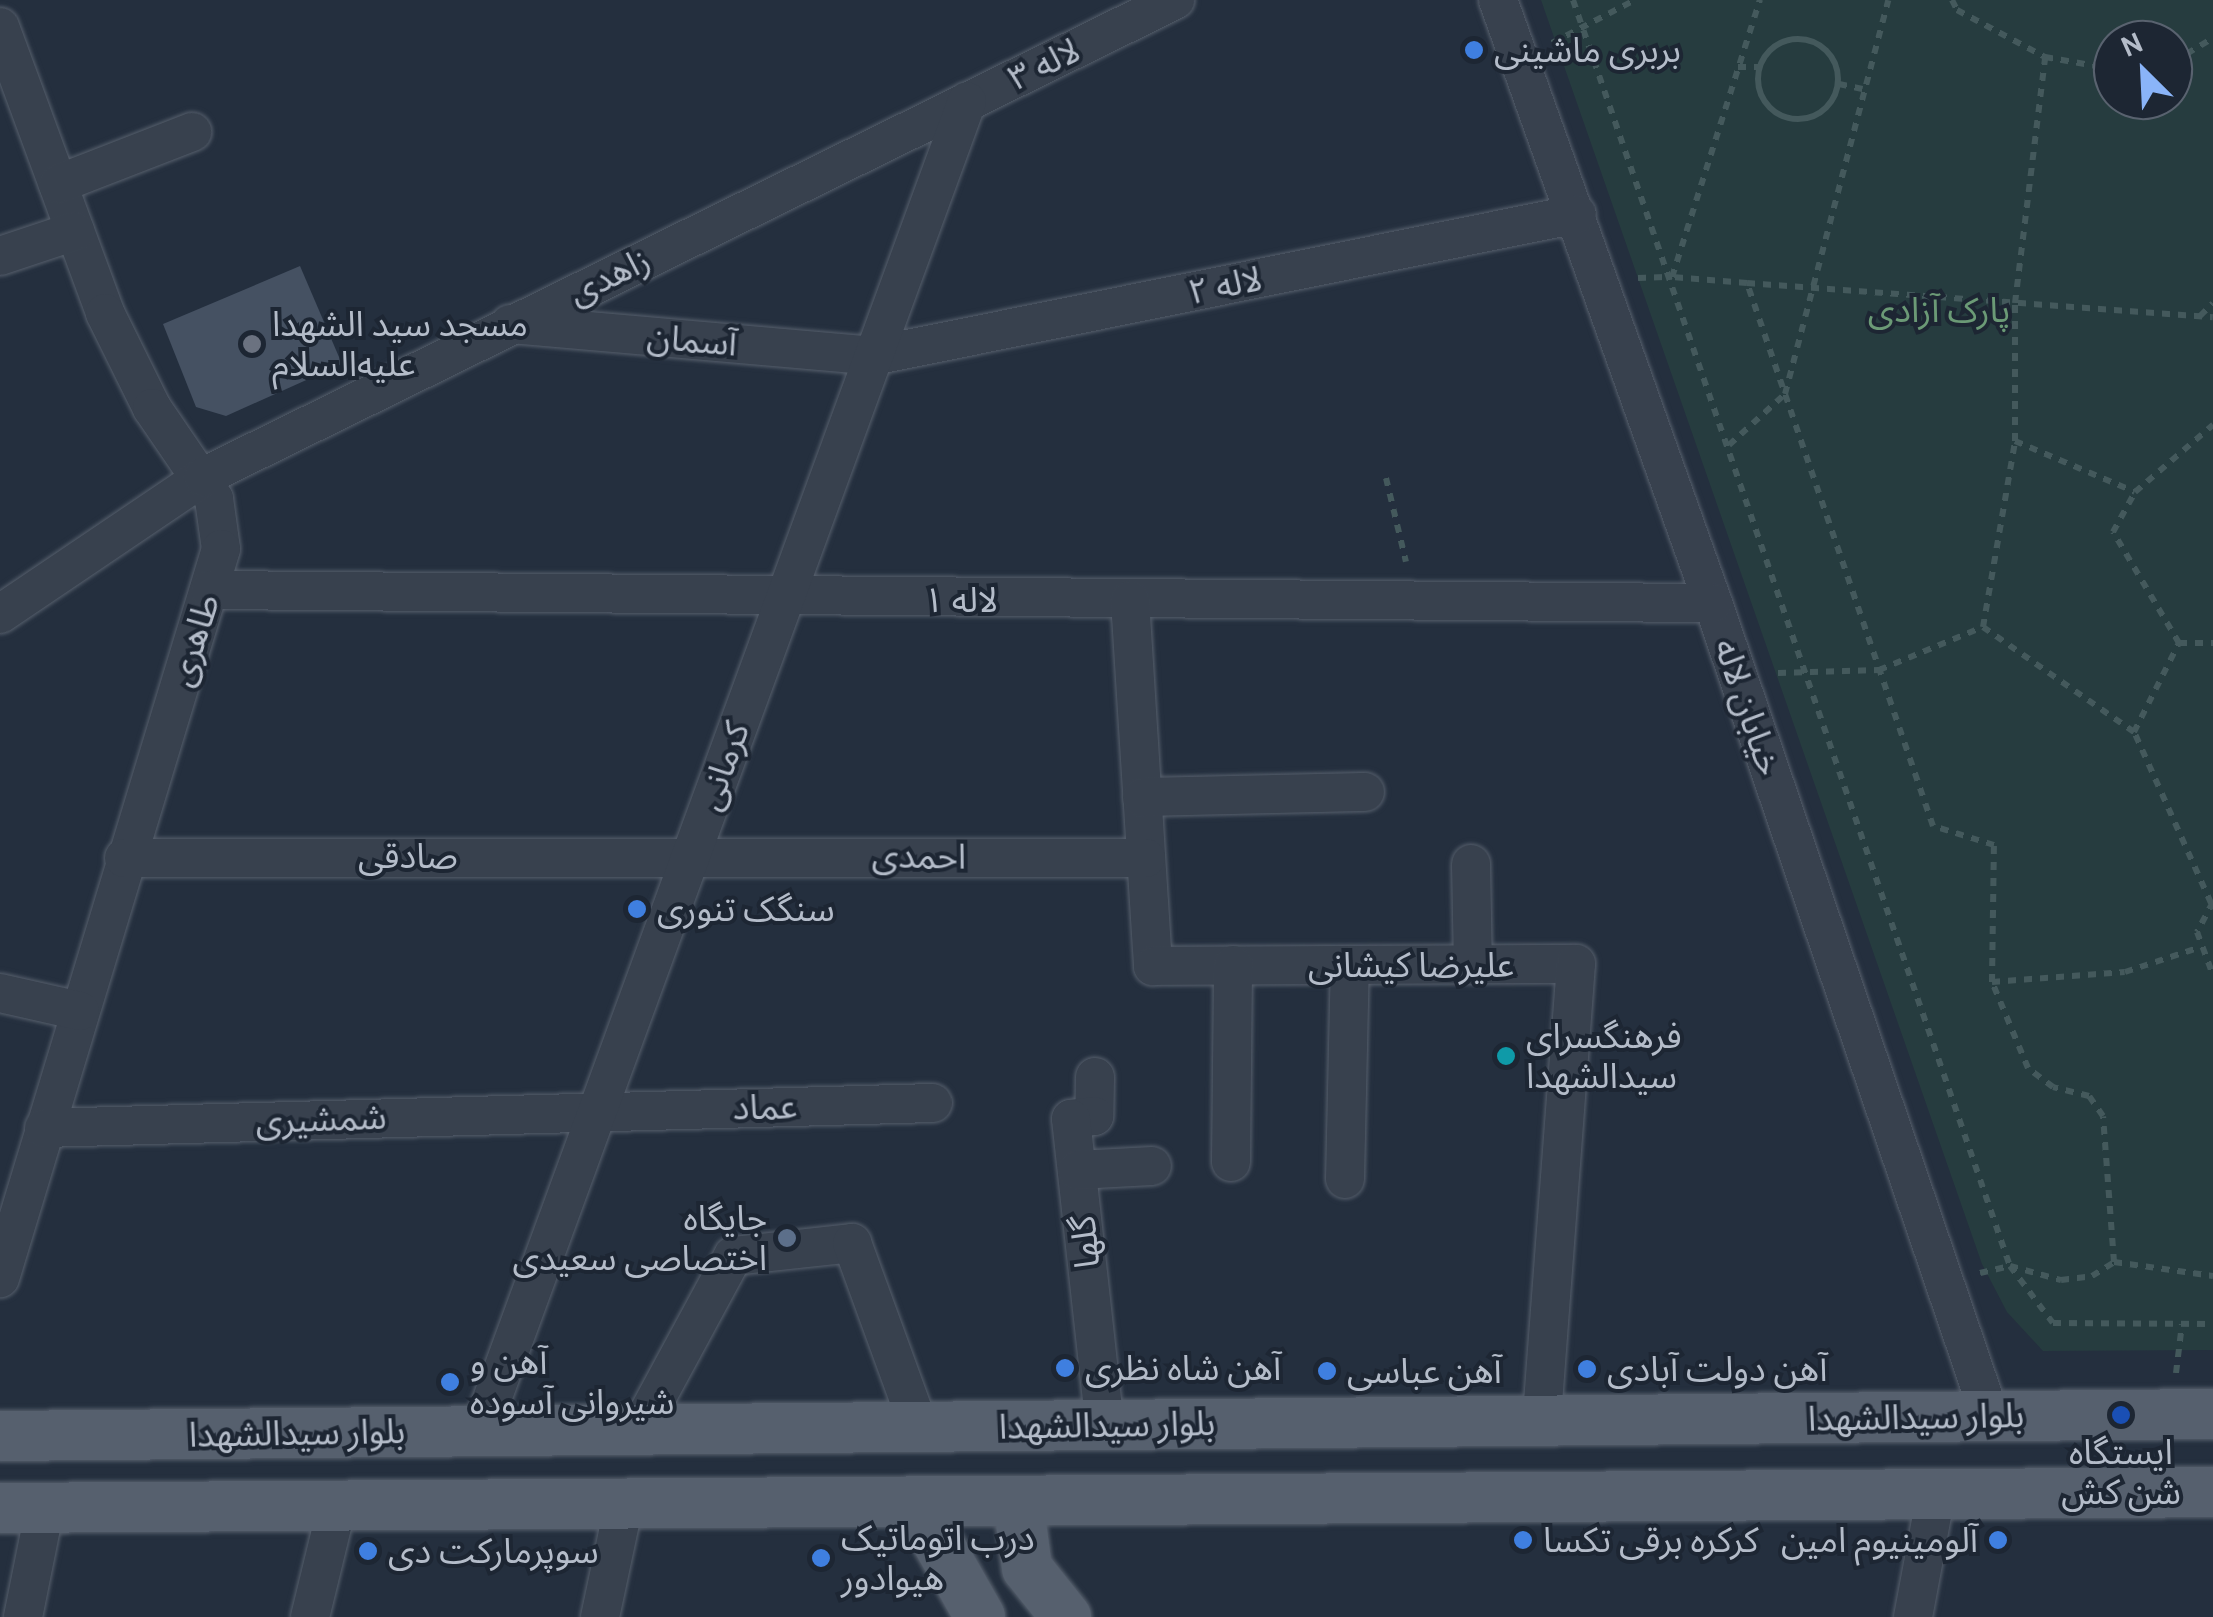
<!DOCTYPE html>
<html>
<head>
<meta charset="utf-8">
<style>
  body { margin:0 }
  #map { position:relative; width:2213px; height:1617px; overflow:hidden; background:#242f3e; font-family:Cabin,"Noto Sans Arabic",sans-serif }
  div>[style] { position:absolute }
  .green>* { inset:0; background:#263c3f }
  .building>* { inset:0; background:#455162 }
  .path>* { height:6px; margin-top:-3px; transform-origin:0; background:repeating-linear-gradient(90deg,#44595c 0 8px,transparent 0 16px) }
  .path>.ring { margin:-3px; padding:0; box-sizing:content-box; background:none; border:6px solid #44595c; border-radius:50% }
  .roads { filter:drop-shadow(0 0 2px #565f6c) drop-shadow(0 0 2px #565f6c) }
  .minor>* { height:38px; margin:-19px; padding:0 19px; transform-origin:19px; border-radius:19px; background:#38414e }
  .major>* { height:50px; margin:-25px; padding:0 25px; transform-origin:25px; border-radius:25px; background:#56606e }
  .dots>* { width:28px; height:28px; translate:-50% -50%; box-sizing:border-box; border:5px solid #1d2633; border-radius:50% }
  span { translate:-50% -50%; white-space:nowrap; text-align:center; line-height:1.15; -webkit-text-stroke:8px #1d2633; paint-order:stroke }
  .poi-label { font-size:35px; color:#b4bcc9 }
  .left { translate:0 -50%; text-align:left }
  .right { translate:-100% -50%; text-align:right }
  .street-label { font-size:35px; color:#b4bcc9 }
  .park-label { font-size:35px; color:#6b9a76 }
  .north { position:absolute; left:2093px; top:20px; width:100px; height:100px; box-sizing:border-box; background:#1d2633; border:2px solid #59626f; border-radius:50%; rotate:336deg; font-size:28px; font-weight:700; line-height:40px; text-align:center; color:#b4bcc9 }
  .north::after { content:''; display:block; margin:auto; width:35px; height:45px; background:#8ab4f8; clip-path:polygon(50% 0,100% 100%,50% 72%,0 100%) }
</style>
</head>
<body>
<div id="map">
  <div class="green">
    <div style="clip-path:polygon(evenodd,1541px 0,2213px 0,2213px 1350px,2043px 1351px,2007px 1312px,1982px 1264px,1541px 0,2113px 40px,2173px 40px,2173px 100px,2113px 100px,2113px 40px)"></div>
  </div>
  <div class="building">
    <div style="clip-path:polygon(300px 266px,342px 364px,226px 416px,196px 407px,163px 324px)"></div>
  </div>
  <div class="path">
    <div style="left:1573px;top:0;width:1339px;rotate:70.96deg"></div>
    <div style="left:2010px;top:1266px;width:71px;rotate:53deg"></div>
    <div style="left:2053px;top:1323px;width:160px;rotate:0.4deg"></div>
    <div style="left:1952px;top:0;width:11px;rotate:63deg"></div>
    <div style="left:1957px;top:10px;width:100px;rotate:28.1deg"></div>
    <div style="left:2045px;top:57px;width:69px;rotate:10deg"></div>
    <div class="ring" style="left:1758px;top:39px;width:74px;height:74px"></div>
    <div style="left:1552px;top:43px;width:93px;rotate:-27.4deg"></div>
    <div style="left:2173px;top:62px;width:47px;rotate:-31deg"></div>
    <div style="left:1738px;top:67px;width:22px"></div>
    <div style="left:1839px;top:84px;width:24px;rotate:12deg"></div>
    <div style="left:1638px;top:278px;width:34px;rotate:-2deg"></div>
    <div style="left:1747px;top:283px;width:75px;rotate:-175.4deg"></div>
    <div style="left:1672px;top:277px;width:291px;rotate:-72.4deg"></div>
    <div style="left:2200px;top:316px;width:18px;rotate:-45deg"></div>
    <div style="left:2015px;top:441px;width:130px;rotate:23deg"></div>
    <div style="left:1729px;top:445px;width:76px;rotate:-42.3deg"></div>
    <div style="left:1785px;top:394px;width:407px;rotate:-75.3deg"></div>
    <div style="left:1386px;top:478px;width:86px;rotate:76.6deg"></div>
    <div style="left:1983px;top:627px;width:184px;rotate:34.8deg"></div>
    <div style="left:2179px;top:643px;width:129px;rotate:-120.7deg"></div>
    <div style="left:2113px;top:532px;width:46px;rotate:-61.2deg"></div>
    <div style="left:2135px;top:492px;width:103px;rotate:-40.7deg"></div>
    <div style="left:1778px;top:673px;width:101px;rotate:-1.7deg"></div>
    <div style="left:1879px;top:670px;width:113px;rotate:-22.5deg"></div>
    <div style="left:1983px;top:627px;width:189px;rotate:-80.2deg"></div>
    <div style="left:2015px;top:441px;width:138px;rotate:-90deg"></div>
    <div style="left:2015px;top:303px;width:248px;rotate:-83deg"></div>
    <div style="left:2213px;top:902px;width:34px;rotate:118deg"></div>
    <div style="left:2197px;top:932px;width:46px;rotate:69.6deg"></div>
    <div style="left:2211px;top:903px;width:188px;rotate:-114.2deg"></div>
    <div style="left:2134px;top:732px;width:100px;rotate:-63.2deg"></div>
    <div style="left:2179px;top:643px;width:34px"></div>
    <div style="left:1992px;top:982px;width:137px;rotate:-89.2deg"></div>
    <div style="left:1994px;top:845px;width:64px;rotate:-162.7deg"></div>
    <div style="left:1933px;top:826px;width:574px;rotate:-108.91deg"></div>
    <div style="left:1747px;top:283px;width:467px;rotate:4.2deg"></div>
    <div style="left:2114px;top:1262px;width:100px;rotate:8deg"></div>
    <div style="left:1980px;top:1273px;width:31px;rotate:-13deg"></div>
    <div style="left:2010px;top:1266px;width:53px;rotate:15.4deg"></div>
    <div style="left:2061px;top:1280px;width:31px;rotate:-7deg"></div>
    <div style="left:2092px;top:1276px;width:26px;rotate:-32deg"></div>
    <div style="left:2114px;top:1262px;width:146px;rotate:-94.3deg"></div>
    <div style="left:2103px;top:1116px;width:24px;rotate:-125deg"></div>
    <div style="left:2089px;top:1096px;width:37px;rotate:-166deg"></div>
    <div style="left:2053px;top:1087px;width:31px;rotate:-143deg"></div>
    <div style="left:2028px;top:1068px;width:93px;rotate:-112.7deg"></div>
    <div style="left:1992px;top:982px;width:133px;rotate:-4.3deg"></div>
    <div style="left:2125px;top:972px;width:77px;rotate:-18.2deg"></div>
    <div style="left:2176px;top:1373px;width:49px;rotate:-83deg"></div>
  </div>
  <div class="roads">
    <div class="minor">
      <div style="left:1498px;top:0;width:640px;rotate:70.38deg"></div>
      <div style="left:1713px;top:603px;width:859px;rotate:71.19deg"></div>
      <div style="left:0;top:27px;width:305px;rotate:69.8deg"></div>
      <div style="left:105px;top:313px;width:106px;rotate:63.7deg"></div>
      <div style="left:152px;top:408px;width:110px;rotate:55.7deg"></div>
      <div style="left:214px;top:499px;width:50px;rotate:82deg"></div>
      <div style="left:221px;top:549px;width:762px;rotate:106.86deg"></div>
      <div style="left:58px;top:184px;width:144px;rotate:-21.2deg"></div>
      <div style="left:0;top:256px;width:79px;rotate:-18.4deg"></div>
      <div style="left:510px;top:324px;width:364px;rotate:5deg"></div>
      <div style="left:873px;top:356px;width:718px;rotate:-11.4deg"></div>
      <div style="left:210px;top:590px;width:1503px;rotate:0.5deg"></div>
      <div style="left:1130px;top:600px;width:367px;rotate:86.4deg"></div>
      <div style="left:1153px;top:966px;width:423px;rotate:-0.3deg"></div>
      <div style="left:1576px;top:964px;width:458px;rotate:94.3deg"></div>
      <div style="left:0;top:614px;width:245px;rotate:-34deg"></div>
      <div style="left:203px;top:477px;width:1083px;rotate:-26.14deg"></div>
      <div style="left:1142px;top:797px;width:223px;rotate:-1.3deg"></div>
      <div style="left:124px;top:858px;width:1022px"></div>
      <div style="left:1471px;top:864px;width:101px;rotate:88.9deg"></div>
      <div style="left:0;top:993px;width:82px;rotate:12.7deg"></div>
      <div style="left:1095px;top:1077px;width:39px;rotate:91deg"></div>
      <div style="left:1094px;top:1116px;width:23px;rotate:173deg"></div>
      <div style="left:1071px;top:1119px;width:309px;rotate:83.7deg"></div>
      <div style="left:44px;top:1128px;width:889px;rotate:-1.61deg"></div>
      <div style="left:1231px;top:1162px;width:197px;rotate:-89.4deg"></div>
      <div style="left:1077px;top:1170px;width:75px;rotate:-3.1deg"></div>
      <div style="left:1345px;top:1179px;width:214px;rotate:-88.7deg"></div>
      <div style="left:639px;top:1430px;width:198px;rotate:-61.6deg"></div>
      <div style="left:733px;top:1256px;width:120px;rotate:-6.2deg"></div>
      <div style="left:852px;top:1243px;width:196px;rotate:70deg"></div>
      <div style="left:480px;top:1432px;width:1417px;rotate:-69.9deg"></div>
      <div style="left:23px;top:1617px;width:111px;rotate:-78.6deg"></div>
      <div style="left:310px;top:1617px;width:114px;rotate:-76.3deg"></div>
      <div style="left:600px;top:1617px;width:116px;rotate:-78deg"></div>
      <div style="left:1913px;top:1617px;width:125px;rotate:-79.4deg"></div>
    </div>
    <div class="major">
      <div style="left:0;top:1436px;width:2213px;rotate:-0.57deg"></div>
      <div style="left:1018px;top:1501px;width:68px;rotate:82.3deg"></div>
      <div style="left:1027px;top:1568px;width:63px;rotate:51.5deg"></div>
      <div style="left:915px;top:1502px;width:132px;rotate:60.5deg"></div>
      <div style="left:0;top:1508px;width:2213px;rotate:-0.41deg"></div>
    </div>
  </div>
  <div class="dots">
    <div style="left:1474px;top:50px;background:#3f7fe0"></div>
    <div style="left:252px;top:344px;background:#6b7280"></div>
    <div style="left:637px;top:909px;background:#3f7fe0"></div>
    <div style="left:1506px;top:1056px;background:#0f9aa8"></div>
    <div style="left:787px;top:1238px;background:#5c6f8a"></div>
    <div style="left:1065px;top:1368px;background:#3f7fe0"></div>
    <div style="left:1587px;top:1369px;background:#3f7fe0"></div>
    <div style="left:1327px;top:1371px;background:#3f7fe0"></div>
    <div style="left:450px;top:1382px;background:#3f7fe0"></div>
    <div style="left:2121px;top:1415px;background:#1a4fb4"></div>
    <div style="left:1523px;top:1540px;background:#3f7fe0"></div>
    <div style="left:1998px;top:1540px;background:#3f7fe0"></div>
    <div style="left:368px;top:1551px;background:#3f7fe0"></div>
    <div style="left:821px;top:1558px;background:#3f7fe0"></div>
  </div>
  <div class="poi-label">
    <span class="left" style="left:1494px;top:50px">بربری ماشینی</span>
    <span class="left" style="left:272px;top:344px">مسجد سید الشهدا<br>علیه‌السلام</span>
    <span class="left" style="left:657px;top:909px">سنگک تنوری</span>
    <span class="left" style="left:1526px;top:1056px">فرهنگسرای<br>سیدالشهدا</span>
    <span class="right" style="left:767px;top:1238px">جایگاه<br>اختصاصی سعیدی</span>
    <span class="left" style="left:470px;top:1382px">آهن و<br>شیروانی آسوده</span>
    <span class="left" style="left:1085px;top:1368px">آهن شاه نظری</span>
    <span class="left" style="left:1607px;top:1369px">آهن دولت آبادی</span>
    <span class="left" style="left:1347px;top:1371px">آهن عباسی</span>
    <span style="left:2121px;top:1472px">ایستگاه<br>شن کش</span>
    <span class="left" style="left:841px;top:1558px">درب اتوماتیک<br>هیوادور</span>
    <span class="left" style="left:1543px;top:1540px">کرکره برقی تکسا</span>
    <span class="right" style="left:1978px;top:1540px">آلومینیوم امین</span>
    <span class="left" style="left:388px;top:1551px">سوپرمارکت دی</span>
  </div>
  <div class="street-label">
    <span style="left:1044px;top:64px;rotate:-26deg">لاله ۳</span>
    <span style="left:609px;top:276px;rotate:-26deg">زاهدی</span>
    <span style="left:1225px;top:285px;rotate:-11deg">لاله ۲</span>
    <span style="left:692px;top:340px;rotate:5deg">آسمان</span>
    <span style="left:961px;top:600px">لاله ۱</span>
    <span style="left:194px;top:640px;rotate:-72deg">طاهری</span>
    <span style="left:1748px;top:707px;rotate:71deg">خیابان لاله</span>
    <span style="left:723px;top:766px;rotate:-70deg">کرمانی</span>
    <span style="left:408px;top:856px">صادقی</span>
    <span style="left:919px;top:856px;rotate:1deg">احمدی</span>
    <span style="left:1411px;top:965px">علیرضا کیشانی</span>
    <span style="left:765px;top:1107px;rotate:-1deg">عماد</span>
    <span style="left:321px;top:1119px;rotate:-2deg">شمشیری</span>
    <span style="left:1085px;top:1242px;rotate:-96deg">گلها</span>
    <span style="left:1916px;top:1417px;rotate:-1deg">بلوار سیدالشهدا</span>
    <span style="left:1107px;top:1425px;rotate:-1deg">بلوار سیدالشهدا</span>
    <span style="left:297px;top:1433px;rotate:-1deg">بلوار سیدالشهدا</span>
  </div>
  <div class="park-label">
    <span style="left:1939px;top:310px">پارک آزادی</span>
  </div>
  <div class="north">N</div>
</div>
</body>
</html>
